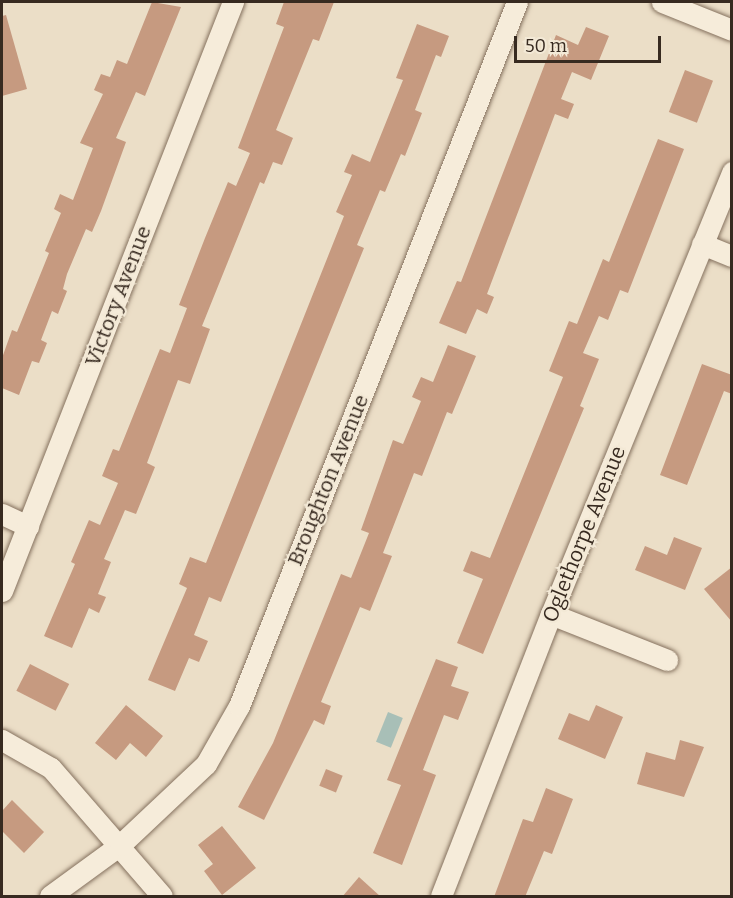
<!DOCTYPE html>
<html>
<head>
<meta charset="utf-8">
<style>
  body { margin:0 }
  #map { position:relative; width:733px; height:898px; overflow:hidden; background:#ebdec7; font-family:Bitter,serif }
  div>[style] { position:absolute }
  .water>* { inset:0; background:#a8bfb7; transform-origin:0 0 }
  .building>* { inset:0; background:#c69a80; transform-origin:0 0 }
  .roads { filter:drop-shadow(0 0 2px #85715e) drop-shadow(0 0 2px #85715e) }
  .street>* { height:21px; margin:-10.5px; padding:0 10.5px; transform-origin:10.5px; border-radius:10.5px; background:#f6ecda }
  span { translate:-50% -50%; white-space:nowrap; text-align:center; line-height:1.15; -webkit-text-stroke:4.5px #f3e9d6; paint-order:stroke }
  .street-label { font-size:21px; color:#372a20 }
  .frame { position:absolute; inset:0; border:3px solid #372a20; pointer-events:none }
  .scale { position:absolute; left:514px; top:36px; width:147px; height:27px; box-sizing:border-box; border:3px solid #372a20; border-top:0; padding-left:8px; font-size:18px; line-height:21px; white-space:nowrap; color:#372a20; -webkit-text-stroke:4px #f3e9d6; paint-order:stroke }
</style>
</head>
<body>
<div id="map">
  <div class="water">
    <div style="left:388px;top:712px;width:16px;height:32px;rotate:22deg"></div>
  </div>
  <div class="building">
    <div style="clip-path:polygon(152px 2px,181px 7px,145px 96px,136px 92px,116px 138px,126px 142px,101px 211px,92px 232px,86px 229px,67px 274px,63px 289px,67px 291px,58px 314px,52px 311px,41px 340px,47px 343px,39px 363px,32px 361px,19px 395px,2px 388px,2px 358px,12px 330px,17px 332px,49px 253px,45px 251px,61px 213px,54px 209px,60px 194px,73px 200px,93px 148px,80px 143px,103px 94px,94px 90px,101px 74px,110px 77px,117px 60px,127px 64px)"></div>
    <div style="clip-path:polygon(284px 2px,334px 2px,319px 41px,313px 39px,276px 130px,293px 138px,282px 165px,273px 162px,264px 184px,260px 182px,202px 326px,210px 329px,190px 384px,178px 380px,147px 463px,155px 467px,136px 514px,125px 510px,104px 559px,111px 562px,98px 594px,106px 597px,99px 613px,89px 608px,72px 648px,44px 636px,75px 564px,71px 562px,89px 520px,100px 525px,118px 483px,102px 476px,113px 449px,119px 451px,160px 349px,170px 353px,187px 308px,179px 305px,205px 238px,228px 182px,236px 186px,250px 153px,238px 148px,284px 27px,276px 24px)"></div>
    <div style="clip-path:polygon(6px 15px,27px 89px,2px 96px,2px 16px)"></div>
    <div style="clip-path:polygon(417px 24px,449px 36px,441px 57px,436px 55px,415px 110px,422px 113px,405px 156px,401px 154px,385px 192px,380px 190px,357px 245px,364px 248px,221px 602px,209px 597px,194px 635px,208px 641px,199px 662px,189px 658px,175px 691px,148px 680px,187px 588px,179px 584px,190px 557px,206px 563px,344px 216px,336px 212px,352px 175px,344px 172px,352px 154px,370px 162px,403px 80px,396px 78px)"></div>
    <div style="clip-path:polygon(586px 27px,609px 36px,591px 80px,572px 72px,561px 99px,574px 104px,568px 119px,555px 114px,487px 294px,494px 297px,487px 314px,477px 309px,466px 334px,439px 323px,457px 281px,461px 282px,556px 35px,578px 45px)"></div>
    <div style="left:685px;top:70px;width:30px;height:45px;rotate:21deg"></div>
    <div style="clip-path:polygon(658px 139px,684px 149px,628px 293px,620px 290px,608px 320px,599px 316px,583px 353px,599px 359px,580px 406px,584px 408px,483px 654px,457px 643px,483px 579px,463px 571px,471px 551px,490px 558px,563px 377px,549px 371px,569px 321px,577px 324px,603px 259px,609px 262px)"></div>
    <div style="clip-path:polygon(448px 345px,476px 356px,452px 414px,447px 412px,422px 476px,414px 473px,383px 553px,392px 556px,370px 611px,360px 607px,321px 702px,331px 706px,324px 725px,314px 720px,264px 820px,238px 807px,273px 743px,341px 574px,351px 578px,369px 533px,361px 530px,393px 440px,403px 444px,421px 401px,412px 397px,421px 377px,433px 382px)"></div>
    <div style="clip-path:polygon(702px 364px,732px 375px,732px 394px,724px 391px,687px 485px,660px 475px)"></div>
    <div style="clip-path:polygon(674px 537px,702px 548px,685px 590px,635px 570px,645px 546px,667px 555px)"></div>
    <div style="clip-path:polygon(732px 567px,732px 622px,704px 589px)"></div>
    <div style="clip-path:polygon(436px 659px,458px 667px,451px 686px,469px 692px,458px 720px,444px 715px,423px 770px,436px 775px,402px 865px,373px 853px,401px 785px,387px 780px)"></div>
    <div style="left:30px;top:664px;width:44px;height:30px;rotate:27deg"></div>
    <div style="clip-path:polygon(126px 705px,163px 736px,146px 757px,130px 743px,116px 760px,95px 743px)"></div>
    <div style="clip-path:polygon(596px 705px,623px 717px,605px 759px,558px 739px,569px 713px,589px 721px)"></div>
    <div style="clip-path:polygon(680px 740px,704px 747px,684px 797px,637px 784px,646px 752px,675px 760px)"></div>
    <div style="left:326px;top:769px;width:18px;height:18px;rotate:22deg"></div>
    <div style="clip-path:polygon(546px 788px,573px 799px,552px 854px,544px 851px,525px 897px,494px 897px,523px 819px,533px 822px)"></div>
    <div style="clip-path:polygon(12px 800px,44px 832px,24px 853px,2px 831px,2px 811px)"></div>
    <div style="clip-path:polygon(222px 826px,256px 868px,222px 895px,204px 871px,213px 864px,198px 845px)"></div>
    <div style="clip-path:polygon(359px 877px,381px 897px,342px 897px)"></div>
  </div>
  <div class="roads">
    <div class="street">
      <div style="left:662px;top:2px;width:75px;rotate:21.8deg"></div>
      <div style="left:702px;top:244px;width:32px;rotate:22deg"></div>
      <div style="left:2px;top:514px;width:29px;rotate:25deg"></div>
      <div style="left:2px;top:591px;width:633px;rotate:-68.59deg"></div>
      <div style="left:551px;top:614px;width:125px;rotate:21.6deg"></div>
      <div style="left:2px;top:740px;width:56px;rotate:29.7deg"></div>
      <div style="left:51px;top:768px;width:169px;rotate:49.1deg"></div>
      <div style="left:50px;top:896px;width:87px;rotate:-36.1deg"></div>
      <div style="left:120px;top:845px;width:118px;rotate:-43.3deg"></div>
      <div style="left:206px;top:764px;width:67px;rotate:-60.4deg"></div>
      <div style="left:239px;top:706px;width:757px;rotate:-68.45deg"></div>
      <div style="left:441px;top:896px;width:303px;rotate:-68.7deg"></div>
      <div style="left:551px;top:614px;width:478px;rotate:-67.7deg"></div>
    </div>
  </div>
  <div class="street-label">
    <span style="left:118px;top:296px;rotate:-69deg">Victory Avenue</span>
    <span style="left:328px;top:480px;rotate:-68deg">Broughton Avenue</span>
    <span style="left:584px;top:534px;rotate:-68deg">Oglethorpe Avenue</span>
  </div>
  <div class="frame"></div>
  <div class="scale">50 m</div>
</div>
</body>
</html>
